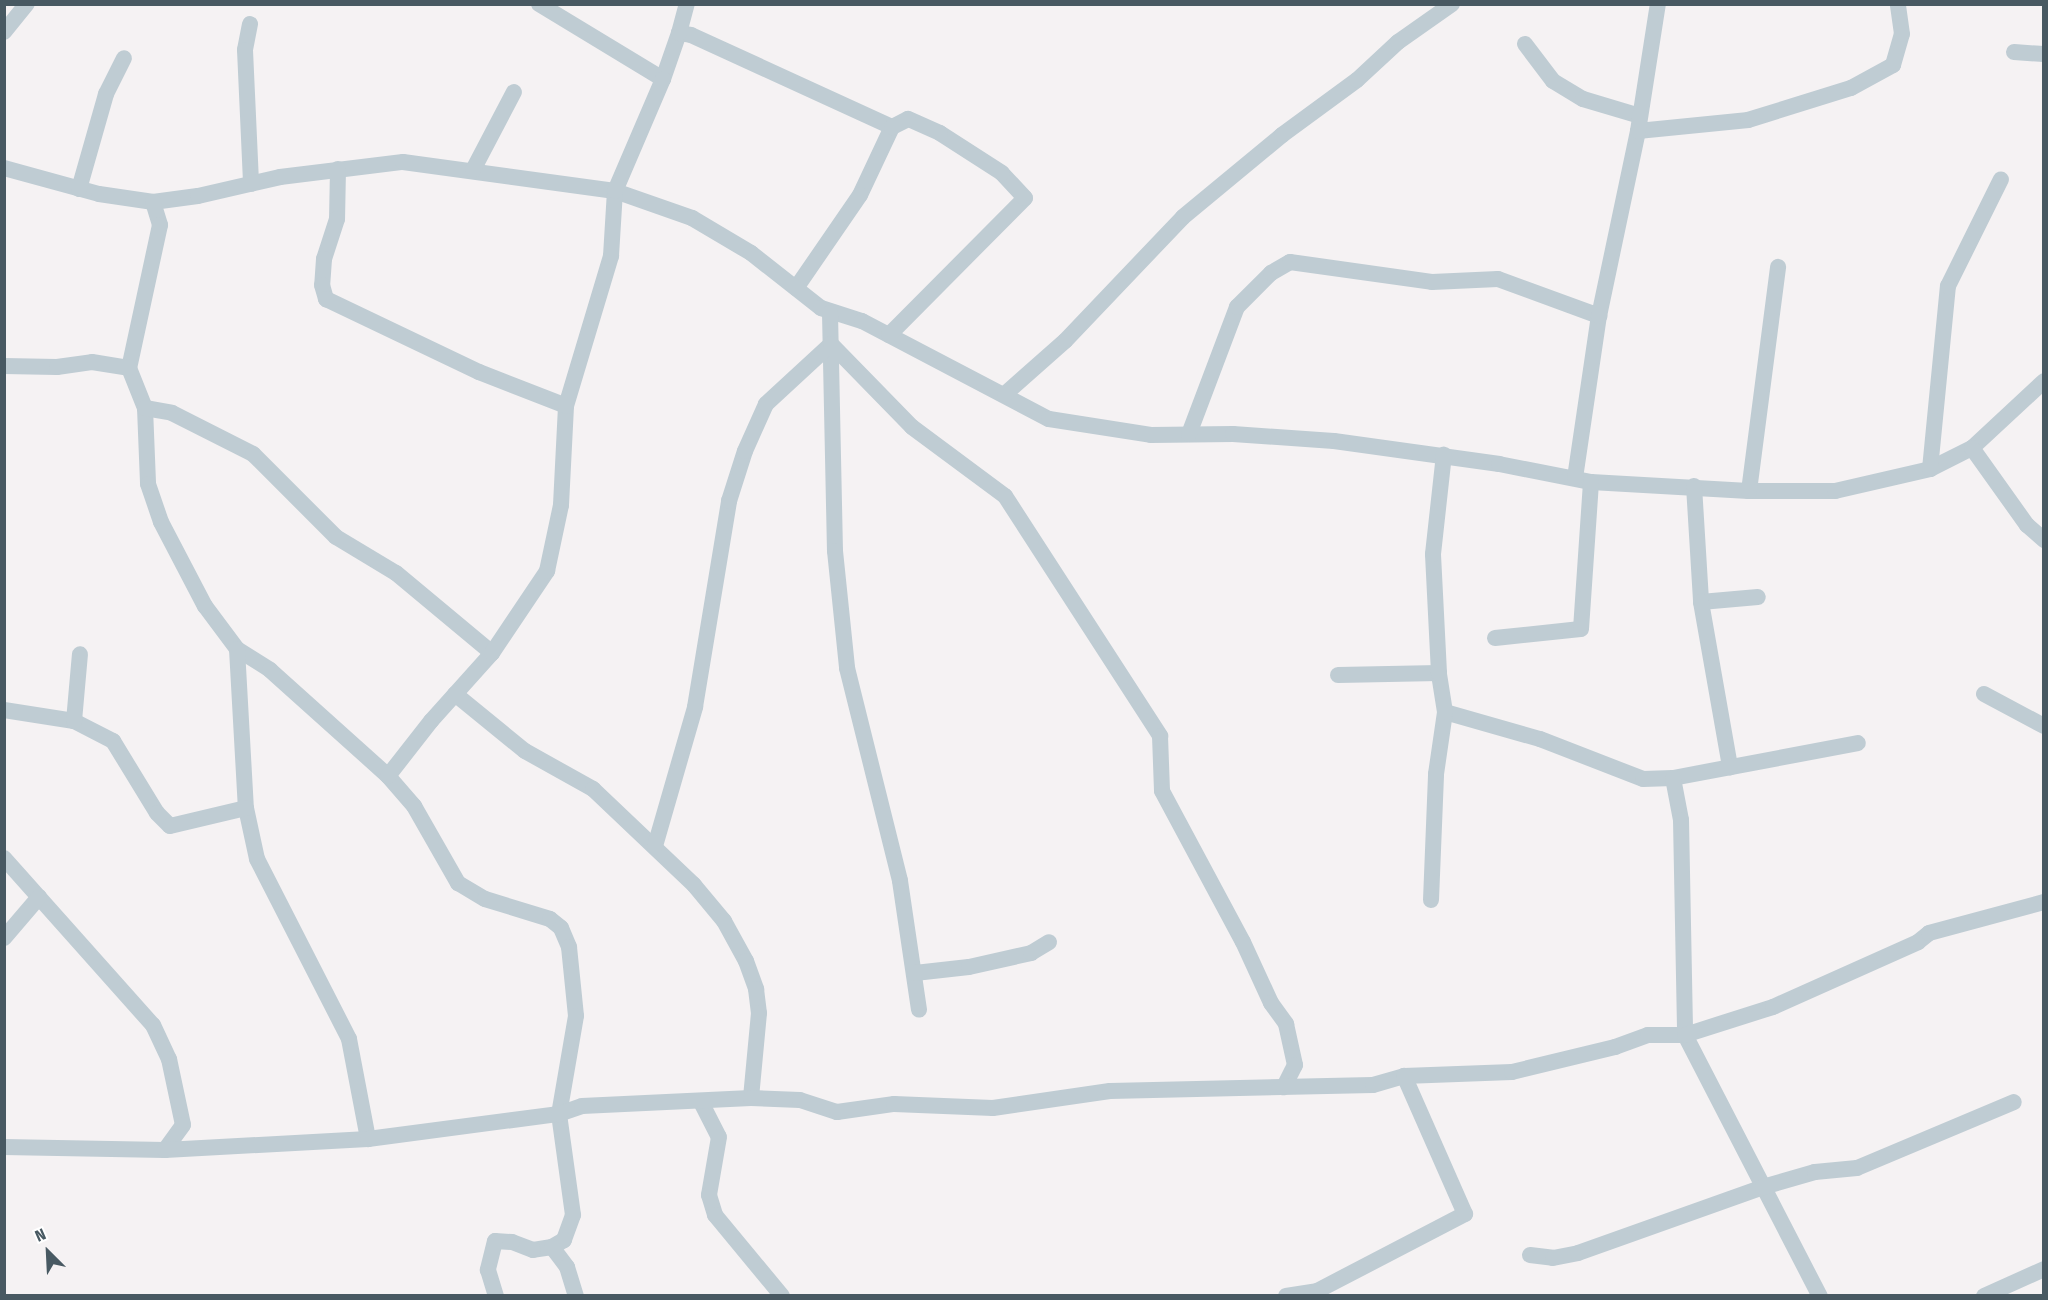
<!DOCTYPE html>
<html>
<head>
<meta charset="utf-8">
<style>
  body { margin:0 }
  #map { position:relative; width:2048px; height:1300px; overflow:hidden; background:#f5f2f3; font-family:"Fira Sans Condensed",sans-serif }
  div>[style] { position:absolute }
  .minor>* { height:16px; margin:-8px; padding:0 8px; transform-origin:8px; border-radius:8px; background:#bfccd3 }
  span { translate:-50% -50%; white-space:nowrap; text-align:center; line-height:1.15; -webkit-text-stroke:5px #fff; paint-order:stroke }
  .frame { position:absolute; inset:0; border:6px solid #485962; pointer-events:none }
  .north { position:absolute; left:18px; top:1222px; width:60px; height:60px; -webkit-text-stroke:4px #fff; paint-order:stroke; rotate:336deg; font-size:16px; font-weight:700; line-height:24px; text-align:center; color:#485962 }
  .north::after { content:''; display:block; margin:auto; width:21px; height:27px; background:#485962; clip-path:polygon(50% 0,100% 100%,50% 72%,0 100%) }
</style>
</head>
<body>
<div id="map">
  <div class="minor">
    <div style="left:539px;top:4px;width:145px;rotate:31.2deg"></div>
    <div style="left:663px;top:79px;width:49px;rotate:-70.8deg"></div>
    <div style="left:679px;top:33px;width:12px;rotate:9deg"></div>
    <div style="left:691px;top:35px;width:221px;rotate:24.6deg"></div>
    <div style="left:892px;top:127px;width:75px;rotate:115.2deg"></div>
    <div style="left:860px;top:195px;width:113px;rotate:124.5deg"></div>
    <div style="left:250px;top:24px;width:26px;rotate:101deg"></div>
    <div style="left:245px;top:50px;width:134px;rotate:87.4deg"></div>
    <div style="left:4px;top:32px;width:36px;rotate:-51deg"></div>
    <div style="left:679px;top:33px;width:30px;rotate:-75deg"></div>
    <div style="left:1525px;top:44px;width:46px;rotate:52.9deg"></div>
    <div style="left:1553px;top:81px;width:35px;rotate:31deg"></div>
    <div style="left:1583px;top:99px;width:59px;rotate:16.6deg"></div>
    <div style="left:2014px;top:52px;width:30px;rotate:4deg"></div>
    <div style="left:1638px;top:131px;width:111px;rotate:-5.7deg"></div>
    <div style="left:1748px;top:120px;width:108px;rotate:-17.3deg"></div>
    <div style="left:1851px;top:88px;width:48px;rotate:-28.7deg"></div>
    <div style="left:1893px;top:65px;width:32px;rotate:-74deg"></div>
    <div style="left:1902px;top:34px;width:30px;rotate:-98deg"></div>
    <div style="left:4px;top:168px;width:98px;rotate:15.3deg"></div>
    <div style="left:99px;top:194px;width:55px;rotate:8.4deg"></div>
    <div style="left:153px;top:202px;width:45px;rotate:-7.6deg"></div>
    <div style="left:198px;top:196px;width:84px;rotate:-13deg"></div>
    <div style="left:280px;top:177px;width:124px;rotate:-7deg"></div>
    <div style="left:403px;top:162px;width:214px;rotate:7.8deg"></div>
    <div style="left:615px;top:191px;width:82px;rotate:19.3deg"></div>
    <div style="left:692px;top:218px;width:69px;rotate:30.7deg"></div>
    <div style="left:751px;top:253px;width:89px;rotate:38.2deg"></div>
    <div style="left:821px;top:308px;width:43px;rotate:17.6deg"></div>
    <div style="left:862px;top:321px;width:211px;rotate:27.7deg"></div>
    <div style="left:1049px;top:419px;width:103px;rotate:8.9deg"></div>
    <div style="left:1151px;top:435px;width:82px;rotate:-0.7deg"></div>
    <div style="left:1233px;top:434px;width:101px;rotate:4deg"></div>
    <div style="left:1334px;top:441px;width:167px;rotate:7.9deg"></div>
    <div style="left:1499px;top:464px;width:94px;rotate:11.1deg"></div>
    <div style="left:1591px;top:482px;width:158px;rotate:3.3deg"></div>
    <div style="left:1749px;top:491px;width:86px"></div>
    <div style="left:1835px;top:491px;width:98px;rotate:-13deg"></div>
    <div style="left:1930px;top:469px;width:47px;rotate:-26.6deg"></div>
    <div style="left:1972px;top:448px;width:98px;rotate:-42.9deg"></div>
    <div style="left:338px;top:169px;width:50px;rotate:91.1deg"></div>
    <div style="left:337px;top:219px;width:42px;rotate:108deg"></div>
    <div style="left:324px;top:259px;width:26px;rotate:94deg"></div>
    <div style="left:322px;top:285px;width:15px;rotate:74deg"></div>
    <div style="left:326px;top:299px;width:170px;rotate:25.5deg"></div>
    <div style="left:479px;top:372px;width:93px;rotate:21.3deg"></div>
    <div style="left:473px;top:170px;width:88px;rotate:-62.3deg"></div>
    <div style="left:79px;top:189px;width:99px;rotate:-74.1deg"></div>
    <div style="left:106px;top:94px;width:40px;rotate:-63.4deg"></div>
    <div style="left:153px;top:202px;width:24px;rotate:73deg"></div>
    <div style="left:160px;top:225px;width:146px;rotate:102.2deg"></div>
    <div style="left:129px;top:368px;width:43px;rotate:68.2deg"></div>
    <div style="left:145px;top:408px;width:76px;rotate:87.7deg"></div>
    <div style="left:148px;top:484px;width:40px;rotate:71.1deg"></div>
    <div style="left:161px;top:522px;width:95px;rotate:62.4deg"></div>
    <div style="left:205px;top:606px;width:54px;rotate:53.3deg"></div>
    <div style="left:237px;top:649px;width:39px;rotate:32deg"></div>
    <div style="left:270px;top:670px;width:159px;rotate:41.9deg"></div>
    <div style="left:388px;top:776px;width:40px;rotate:49deg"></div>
    <div style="left:414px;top:806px;width:89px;rotate:60.3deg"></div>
    <div style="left:458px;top:883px;width:31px;rotate:31deg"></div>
    <div style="left:485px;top:899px;width:68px;rotate:17.1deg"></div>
    <div style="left:550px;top:919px;width:14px;rotate:39deg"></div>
    <div style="left:561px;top:928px;width:21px;rotate:67deg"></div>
    <div style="left:569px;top:947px;width:69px;rotate:84.2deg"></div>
    <div style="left:576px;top:1016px;width:99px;rotate:99.8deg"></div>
    <div style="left:559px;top:1114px;width:102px;rotate:82.1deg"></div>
    <div style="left:573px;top:1215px;width:27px;rotate:110deg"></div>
    <div style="left:564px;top:1240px;width:14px;rotate:150deg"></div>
    <div style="left:552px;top:1247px;width:19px;rotate:171deg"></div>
    <div style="left:533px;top:1250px;width:22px;rotate:-159deg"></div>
    <div style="left:512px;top:1242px;width:17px;rotate:-177deg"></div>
    <div style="left:495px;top:1241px;width:30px;rotate:104deg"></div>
    <div style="left:488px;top:1270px;width:27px;rotate:73deg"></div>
    <div style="left:830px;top:313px;width:238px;rotate:88.8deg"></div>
    <div style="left:835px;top:551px;width:118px;rotate:84.1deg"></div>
    <div style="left:847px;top:668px;width:219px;rotate:76deg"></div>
    <div style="left:900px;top:881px;width:130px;rotate:81.6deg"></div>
    <div style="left:889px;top:335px;width:193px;rotate:-45.2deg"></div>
    <div style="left:1025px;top:198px;width:34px;rotate:-133deg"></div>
    <div style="left:1002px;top:173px;width:74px;rotate:-147.2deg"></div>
    <div style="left:940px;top:133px;width:35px;rotate:-156deg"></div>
    <div style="left:908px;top:119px;width:18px;rotate:153deg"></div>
    <div style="left:4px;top:366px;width:53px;rotate:1.1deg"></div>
    <div style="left:57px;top:367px;width:35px;rotate:-8deg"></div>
    <div style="left:92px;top:362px;width:37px;rotate:9deg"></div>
    <div style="left:1005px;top:394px;width:80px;rotate:-41.5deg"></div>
    <div style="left:1065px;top:341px;width:171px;rotate:-46.4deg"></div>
    <div style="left:1183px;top:217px;width:129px;rotate:-39.6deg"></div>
    <div style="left:1282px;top:135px;width:93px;rotate:-36.3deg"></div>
    <div style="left:1357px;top:80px;width:56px;rotate:-42.8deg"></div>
    <div style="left:1398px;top:42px;width:66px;rotate:-35.1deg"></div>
    <div style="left:145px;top:408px;width:27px;rotate:10deg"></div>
    <div style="left:172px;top:413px;width:91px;rotate:26.8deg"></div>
    <div style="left:253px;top:454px;width:117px;rotate:45deg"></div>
    <div style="left:336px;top:537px;width:70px;rotate:31deg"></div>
    <div style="left:396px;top:573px;width:125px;rotate:39.8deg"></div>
    <div style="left:1189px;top:434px;width:136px;rotate:-69.3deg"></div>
    <div style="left:1237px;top:307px;width:48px;rotate:-45deg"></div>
    <div style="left:1271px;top:273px;width:22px;rotate:-30deg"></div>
    <div style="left:1290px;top:262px;width:143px;rotate:8deg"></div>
    <div style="left:1432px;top:282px;width:66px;rotate:-2.6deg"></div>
    <div style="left:1498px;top:279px;width:108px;rotate:20.1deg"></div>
    <div style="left:1972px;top:448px;width:95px;rotate:54.5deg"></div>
    <div style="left:2027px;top:525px;width:23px;rotate:41deg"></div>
    <div style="left:1930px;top:469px;width:184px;rotate:-84.4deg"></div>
    <div style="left:1948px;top:286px;width:119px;rotate:-63.6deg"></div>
    <div style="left:1575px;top:478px;width:164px;rotate:-81.6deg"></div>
    <div style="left:1599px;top:316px;width:189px;rotate:-78.1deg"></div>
    <div style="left:1638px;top:131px;width:129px;rotate:-81.1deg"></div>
    <div style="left:1694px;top:486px;width:116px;rotate:86.5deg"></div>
    <div style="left:1701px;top:602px;width:57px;rotate:-5deg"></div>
    <div style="left:1749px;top:491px;width:226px;rotate:-82.6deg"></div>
    <div style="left:1701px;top:602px;width:168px;rotate:80deg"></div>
    <div style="left:1495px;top:638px;width:86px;rotate:-6deg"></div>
    <div style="left:1581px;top:629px;width:147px;rotate:-86.1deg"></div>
    <div style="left:237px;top:649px;width:159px;rotate:86.8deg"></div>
    <div style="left:246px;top:808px;width:52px;rotate:77.8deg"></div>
    <div style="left:257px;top:859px;width:202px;rotate:62.9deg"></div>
    <div style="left:349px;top:1039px;width:102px;rotate:79.2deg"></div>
    <div style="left:1338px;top:675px;width:101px;rotate:-1.1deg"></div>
    <div style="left:455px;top:694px;width:90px;rotate:39.2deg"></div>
    <div style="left:525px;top:751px;width:78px;rotate:29.2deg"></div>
    <div style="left:593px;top:789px;width:139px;rotate:43.5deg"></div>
    <div style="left:694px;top:885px;width:47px;rotate:50.2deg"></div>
    <div style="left:724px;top:921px;width:46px;rotate:61.2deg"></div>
    <div style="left:746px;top:961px;width:30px;rotate:70deg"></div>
    <div style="left:756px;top:989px;width:24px;rotate:83deg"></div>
    <div style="left:759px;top:1013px;width:85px;rotate:95.4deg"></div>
    <div style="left:1984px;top:694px;width:68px;rotate:28.1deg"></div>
    <div style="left:4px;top:710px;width:71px;rotate:8.9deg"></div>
    <div style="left:74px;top:721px;width:44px;rotate:27.1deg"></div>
    <div style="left:113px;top:741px;width:84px;rotate:58.6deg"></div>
    <div style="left:157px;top:813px;width:18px;rotate:45deg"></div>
    <div style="left:170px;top:826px;width:78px;rotate:-13.3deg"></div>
    <div style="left:1445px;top:712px;width:99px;rotate:15.9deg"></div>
    <div style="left:1540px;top:739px;width:110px;rotate:21.2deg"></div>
    <div style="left:1643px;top:779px;width:30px;rotate:-2deg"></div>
    <div style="left:1673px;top:778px;width:188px;rotate:-10.7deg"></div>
    <div style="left:74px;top:721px;width:67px;rotate:-84.9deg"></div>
    <div style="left:388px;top:776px;width:70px;rotate:-52deg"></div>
    <div style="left:431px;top:721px;width:91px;rotate:-48.1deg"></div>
    <div style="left:492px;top:653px;width:99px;rotate:-56.1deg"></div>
    <div style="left:547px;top:571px;width:67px;rotate:-78deg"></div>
    <div style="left:561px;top:505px;width:99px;rotate:-87.1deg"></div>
    <div style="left:566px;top:406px;width:157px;rotate:-73.3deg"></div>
    <div style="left:611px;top:256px;width:65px;rotate:-86.5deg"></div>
    <div style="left:615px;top:191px;width:122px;rotate:-66.8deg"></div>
    <div style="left:1673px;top:778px;width:43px;rotate:79.2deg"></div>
    <div style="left:1681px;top:820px;width:215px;rotate:88.9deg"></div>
    <div style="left:1685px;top:1035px;width:294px;rotate:62.7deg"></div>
    <div style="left:655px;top:846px;width:145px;rotate:-73.9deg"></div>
    <div style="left:695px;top:707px;width:209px;rotate:-80.6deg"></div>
    <div style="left:729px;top:501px;width:52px;rotate:-72.3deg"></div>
    <div style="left:745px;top:451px;width:51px;rotate:-65.9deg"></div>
    <div style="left:766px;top:404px;width:88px;rotate:-42.7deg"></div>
    <div style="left:831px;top:344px;width:116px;rotate:45.7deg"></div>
    <div style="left:912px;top:427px;width:116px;rotate:36.6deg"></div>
    <div style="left:1005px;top:496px;width:286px;rotate:57.1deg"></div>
    <div style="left:1160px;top:736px;width:55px;rotate:87.9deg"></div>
    <div style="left:1162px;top:791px;width:171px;rotate:61.8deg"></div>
    <div style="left:1243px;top:942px;width:67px;rotate:65.3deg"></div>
    <div style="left:1271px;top:1003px;width:26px;rotate:54deg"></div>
    <div style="left:1286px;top:1024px;width:42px;rotate:77.6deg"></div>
    <div style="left:1295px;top:1065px;width:25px;rotate:117deg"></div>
    <div style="left:4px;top:858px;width:224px;rotate:48.3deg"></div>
    <div style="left:153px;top:1025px;width:38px;rotate:65deg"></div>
    <div style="left:169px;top:1059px;width:67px;rotate:78deg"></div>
    <div style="left:183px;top:1125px;width:31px;rotate:126deg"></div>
    <div style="left:1431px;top:900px;width:126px;rotate:-87.7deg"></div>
    <div style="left:1436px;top:774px;width:63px;rotate:-81.7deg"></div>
    <div style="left:1445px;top:712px;width:39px;rotate:-99deg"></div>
    <div style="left:1439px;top:673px;width:119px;rotate:-92.9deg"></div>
    <div style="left:1433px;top:554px;width:100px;rotate:-83.7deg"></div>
    <div style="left:4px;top:938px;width:54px;rotate:-49.5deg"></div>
    <div style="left:915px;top:973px;width:54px;rotate:-6.3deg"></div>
    <div style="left:969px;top:967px;width:64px;rotate:-12.7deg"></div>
    <div style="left:1031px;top:953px;width:21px;rotate:-31deg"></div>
    <div style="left:701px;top:1102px;width:39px;rotate:63deg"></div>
    <div style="left:719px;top:1137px;width:59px;rotate:99.8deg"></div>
    <div style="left:709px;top:1195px;width:21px;rotate:73deg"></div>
    <div style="left:715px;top:1215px;width:105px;rotate:50.4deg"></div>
    <div style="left:4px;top:1147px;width:161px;rotate:1.1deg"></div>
    <div style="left:165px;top:1150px;width:203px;rotate:-3.1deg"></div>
    <div style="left:368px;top:1139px;width:193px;rotate:-7.5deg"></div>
    <div style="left:559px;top:1114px;width:24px;rotate:-19deg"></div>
    <div style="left:582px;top:1106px;width:169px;rotate:-2.7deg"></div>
    <div style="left:751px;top:1098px;width:49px;rotate:2.3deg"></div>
    <div style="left:800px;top:1100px;width:39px;rotate:18deg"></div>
    <div style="left:837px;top:1112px;width:58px;rotate:-8deg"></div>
    <div style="left:894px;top:1104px;width:99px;rotate:2.3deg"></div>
    <div style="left:993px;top:1108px;width:118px;rotate:-8.3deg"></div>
    <div style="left:1110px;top:1091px;width:263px;rotate:-1.3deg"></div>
    <div style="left:1373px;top:1085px;width:32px;rotate:-16deg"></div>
    <div style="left:1404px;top:1076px;width:108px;rotate:-2.1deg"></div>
    <div style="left:1512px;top:1072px;width:106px;rotate:-13.6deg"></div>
    <div style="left:1615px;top:1047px;width:35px;rotate:-20deg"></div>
    <div style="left:1648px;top:1035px;width:37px"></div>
    <div style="left:1685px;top:1035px;width:92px;rotate:-17.7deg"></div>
    <div style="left:1773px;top:1007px;width:159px;rotate:-24.1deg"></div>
    <div style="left:1918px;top:942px;width:14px;rotate:-39deg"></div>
    <div style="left:1929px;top:933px;width:119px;rotate:-15.1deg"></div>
    <div style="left:552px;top:1247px;width:25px;rotate:53deg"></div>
    <div style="left:567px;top:1267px;width:30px;rotate:73deg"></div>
    <div style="left:1530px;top:1255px;width:23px;rotate:7deg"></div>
    <div style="left:1553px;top:1258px;width:25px;rotate:-11deg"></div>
    <div style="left:1578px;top:1253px;width:196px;rotate:-19.6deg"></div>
    <div style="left:1763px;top:1187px;width:54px;rotate:-16.1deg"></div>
    <div style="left:1815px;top:1172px;width:42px;rotate:-5.4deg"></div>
    <div style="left:1857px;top:1168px;width:170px;rotate:-22.8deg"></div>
    <div style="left:1286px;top:1296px;width:31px;rotate:-9deg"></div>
    <div style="left:1317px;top:1291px;width:167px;rotate:-27.5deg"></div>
    <div style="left:1465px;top:1214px;width:151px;rotate:-113.8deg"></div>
    <div style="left:1984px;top:1296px;width:66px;rotate:-24.2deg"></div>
  </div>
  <div class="frame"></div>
  <div class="north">N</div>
</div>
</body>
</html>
